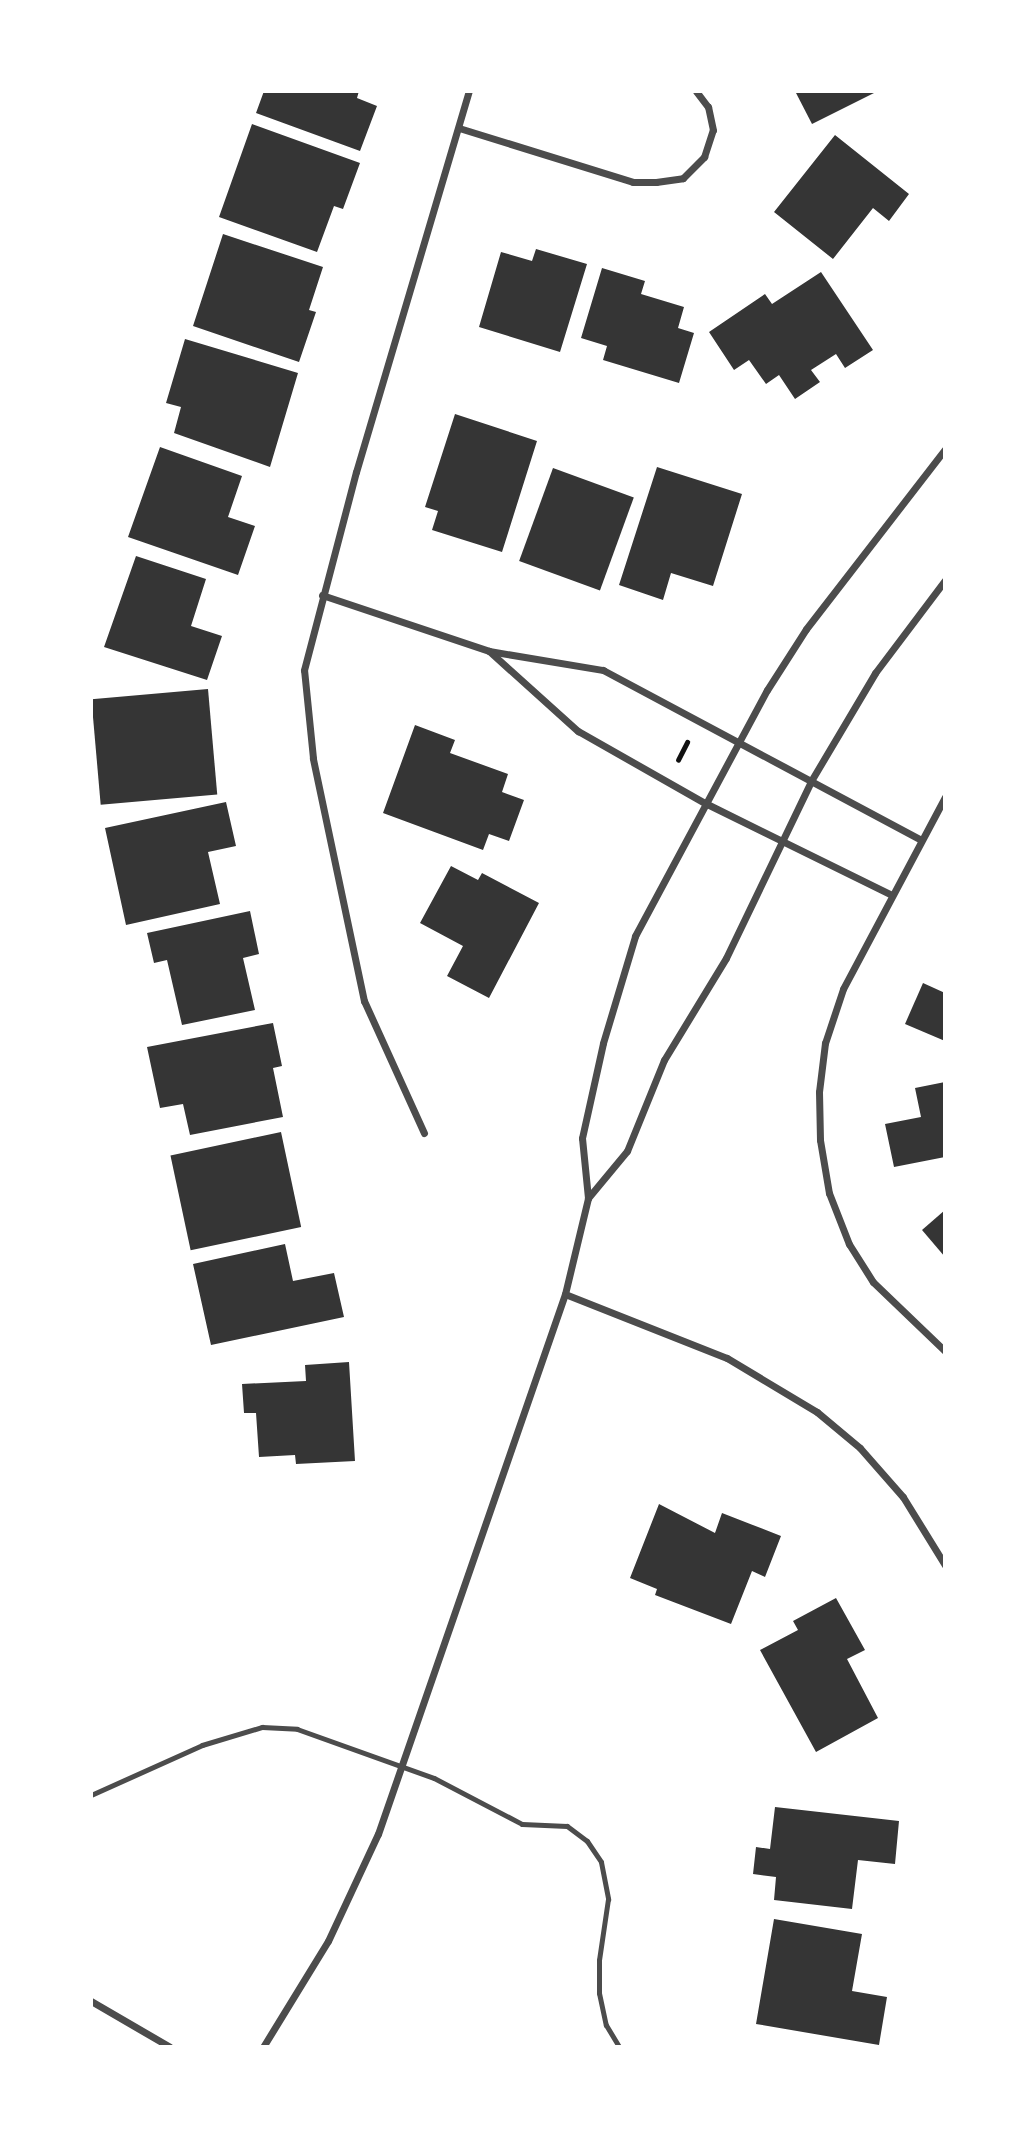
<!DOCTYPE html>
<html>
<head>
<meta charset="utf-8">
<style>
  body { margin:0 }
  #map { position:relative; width:1036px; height:2138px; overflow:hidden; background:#fff; font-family:Rubik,sans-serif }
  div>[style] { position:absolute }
  .building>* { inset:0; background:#353535; transform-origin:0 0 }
  .path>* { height:4.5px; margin:-2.25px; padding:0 2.25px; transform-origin:2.25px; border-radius:2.25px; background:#111 }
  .service>* { height:5px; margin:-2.5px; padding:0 2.5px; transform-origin:2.5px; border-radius:2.5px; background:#4c4c4c }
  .minor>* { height:7px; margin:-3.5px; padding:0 3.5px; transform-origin:3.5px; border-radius:3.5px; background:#4c4c4c }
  span { translate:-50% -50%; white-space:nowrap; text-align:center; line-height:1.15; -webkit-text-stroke:7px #fff; paint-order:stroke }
  .frame { position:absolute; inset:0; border:93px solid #fff; pointer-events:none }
</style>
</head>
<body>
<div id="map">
  <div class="building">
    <div style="clip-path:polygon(264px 91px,359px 91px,357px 98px,377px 106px,360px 151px,256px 113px)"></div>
    <div style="clip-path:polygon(795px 91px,878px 91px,812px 124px)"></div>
    <div style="clip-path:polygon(252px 124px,360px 163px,343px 209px,334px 206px,317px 252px,219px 217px)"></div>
    <div style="clip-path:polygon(835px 135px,909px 194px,889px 221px,873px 208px,833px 259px,774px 212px)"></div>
    <div style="clip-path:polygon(223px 234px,323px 267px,309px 310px,316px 312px,299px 362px,193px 326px)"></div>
    <div style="clip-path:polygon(536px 249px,587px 264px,560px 352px,479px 327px,501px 252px,532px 261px)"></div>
    <div style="clip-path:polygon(602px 268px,645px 281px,641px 294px,684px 307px,678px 328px,694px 333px,679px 383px,603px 360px,607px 346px,581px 338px)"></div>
    <div style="clip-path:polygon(821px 272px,873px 350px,845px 368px,836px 354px,811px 370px,820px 382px,795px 399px,779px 375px,766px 384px,749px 360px,734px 370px,709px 332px,765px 294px,772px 304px)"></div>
    <div style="clip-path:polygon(185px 339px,298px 373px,270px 467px,174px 433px,181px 407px,166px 403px)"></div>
    <div style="clip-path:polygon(455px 414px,537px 441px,502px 552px,432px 530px,438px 511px,425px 507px)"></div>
    <div style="clip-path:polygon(160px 447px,242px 476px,228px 517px,255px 526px,238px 575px,128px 537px)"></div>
    <div style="clip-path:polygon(657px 467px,742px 494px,713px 586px,671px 573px,663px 600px,619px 585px)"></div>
    <div style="left:553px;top:468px;width:86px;height:99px;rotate:20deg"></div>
    <div style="clip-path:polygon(136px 556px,206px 579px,191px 626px,222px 636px,207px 680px,104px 647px)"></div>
    <div style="left:208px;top:689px;width:106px;height:117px;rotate:85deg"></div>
    <div style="clip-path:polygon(415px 725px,455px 740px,450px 753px,508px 774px,502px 792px,524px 800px,509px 841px,489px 834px,483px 850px,383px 813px)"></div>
    <div style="clip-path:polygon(226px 802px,236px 846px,208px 852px,220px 904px,126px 925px,105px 828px)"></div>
    <div style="clip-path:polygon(451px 866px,478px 880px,482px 873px,539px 903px,489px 998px,447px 976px,463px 946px,420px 923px)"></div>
    <div style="clip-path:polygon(250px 911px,259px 954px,243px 958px,255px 1010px,182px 1025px,167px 960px,154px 963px,147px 933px)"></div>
    <div style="clip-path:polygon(923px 983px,945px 993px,945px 1041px,905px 1024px)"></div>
    <div style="clip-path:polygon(273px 1023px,282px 1066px,273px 1068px,283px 1117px,190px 1135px,183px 1104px,160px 1108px,147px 1047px)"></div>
    <div style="clip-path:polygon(945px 1082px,945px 1157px,894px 1167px,885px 1124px,921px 1117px,915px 1088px)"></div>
    <div style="left:281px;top:1132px;width:97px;height:113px;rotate:78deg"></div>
    <div style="clip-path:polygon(945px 1210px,945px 1257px,922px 1230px)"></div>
    <div style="clip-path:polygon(285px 1244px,293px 1281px,334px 1273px,344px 1317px,211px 1345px,193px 1264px)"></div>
    <div style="clip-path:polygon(349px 1362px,355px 1461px,296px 1464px,295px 1455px,259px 1457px,256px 1413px,244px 1413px,242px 1384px,306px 1381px,305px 1365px)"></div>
    <div style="clip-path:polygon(659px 1504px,715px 1533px,722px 1513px,781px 1536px,765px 1577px,752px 1571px,731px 1624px,655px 1595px,657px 1589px,630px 1578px)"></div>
    <div style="clip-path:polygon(836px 1598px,865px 1650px,847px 1659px,878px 1718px,816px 1752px,760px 1650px,798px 1630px,793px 1621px)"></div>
    <div style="clip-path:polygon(775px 1807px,899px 1821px,895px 1864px,858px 1860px,852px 1909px,774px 1900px,776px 1877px,753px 1874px,756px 1847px,770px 1849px)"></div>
    <div style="clip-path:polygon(774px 1919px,862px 1934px,852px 1991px,887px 1997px,879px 2045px,756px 2024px)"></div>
  </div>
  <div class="path">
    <div style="left:678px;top:760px;width:20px;rotate:-63deg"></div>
  </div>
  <div class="service">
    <div style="left:91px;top:1795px;width:122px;rotate:-24.2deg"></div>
    <div style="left:202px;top:1745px;width:63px;rotate:-16.7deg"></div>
    <div style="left:262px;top:1727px;width:35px;rotate:3deg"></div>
    <div style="left:297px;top:1729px;width:145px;rotate:19.7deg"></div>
    <div style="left:434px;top:1778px;width:99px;rotate:27.6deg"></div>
    <div style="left:522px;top:1824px;width:45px;rotate:2.5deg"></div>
    <div style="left:567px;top:1826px;width:25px;rotate:37deg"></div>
    <div style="left:587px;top:1841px;width:25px;rotate:56deg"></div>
    <div style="left:601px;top:1862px;width:38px;rotate:79deg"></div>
    <div style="left:608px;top:1899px;width:62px;rotate:98.4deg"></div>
    <div style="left:599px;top:1960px;width:33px;rotate:90deg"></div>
    <div style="left:599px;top:1993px;width:33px;rotate:78deg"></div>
    <div style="left:606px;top:2025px;width:26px;rotate:59deg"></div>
  </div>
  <div class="minor">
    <div style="left:459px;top:128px;width:182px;rotate:17.2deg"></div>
    <div style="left:633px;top:182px;width:23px"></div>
    <div style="left:656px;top:182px;width:27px;rotate:-8deg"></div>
    <div style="left:683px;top:178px;width:30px;rotate:-45deg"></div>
    <div style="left:704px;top:157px;width:28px;rotate:-72deg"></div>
    <div style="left:713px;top:130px;width:24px;rotate:-102deg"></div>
    <div style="left:708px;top:107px;width:20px;rotate:-127deg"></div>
    <div style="left:322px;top:595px;width:176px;rotate:18.5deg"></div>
    <div style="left:489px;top:651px;width:116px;rotate:9.5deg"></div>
    <div style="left:603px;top:670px;width:359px;rotate:28.1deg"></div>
    <div style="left:489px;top:651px;width:120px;rotate:42deg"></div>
    <div style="left:578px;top:731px;width:146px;rotate:29.6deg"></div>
    <div style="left:705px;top:803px;width:208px;rotate:26.2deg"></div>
    <div style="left:945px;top:797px;width:217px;rotate:118deg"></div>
    <div style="left:843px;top:989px;width:57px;rotate:108.4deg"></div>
    <div style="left:825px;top:1043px;width:49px;rotate:97deg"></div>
    <div style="left:819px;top:1092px;width:48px;rotate:88.8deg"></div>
    <div style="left:820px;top:1140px;width:54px;rotate:80.4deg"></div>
    <div style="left:829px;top:1193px;width:55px;rotate:68.6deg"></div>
    <div style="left:849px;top:1244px;width:45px;rotate:57.7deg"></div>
    <div style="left:873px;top:1282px;width:100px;rotate:43.8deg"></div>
    <div style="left:424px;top:1133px;width:145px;rotate:-114.4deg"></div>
    <div style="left:364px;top:1001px;width:248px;rotate:-101.9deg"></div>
    <div style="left:313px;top:758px;width:88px;rotate:-95.8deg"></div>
    <div style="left:304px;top:670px;width:205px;rotate:-75.3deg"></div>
    <div style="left:356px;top:472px;width:397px;rotate:-73.5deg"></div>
    <div style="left:588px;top:1198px;width:61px;rotate:-50.3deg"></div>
    <div style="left:627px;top:1151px;width:98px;rotate:-67.9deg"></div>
    <div style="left:664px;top:1060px;width:119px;rotate:-58.7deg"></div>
    <div style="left:726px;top:958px;width:196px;rotate:-64.3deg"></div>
    <div style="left:811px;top:781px;width:126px;rotate:-59.3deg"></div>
    <div style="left:875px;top:673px;width:116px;rotate:-53deg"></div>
    <div style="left:565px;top:1294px;width:174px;rotate:21.6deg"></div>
    <div style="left:727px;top:1358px;width:105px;rotate:31deg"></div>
    <div style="left:817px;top:1412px;width:56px;rotate:39.9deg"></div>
    <div style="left:860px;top:1448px;width:65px;rotate:48.7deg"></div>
    <div style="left:903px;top:1497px;width:80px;rotate:58.3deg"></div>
    <div style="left:91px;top:2001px;width:91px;rotate:30.2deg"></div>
    <div style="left:263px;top:2047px;width:124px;rotate:-58.5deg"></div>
    <div style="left:328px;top:1941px;width:118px;rotate:-65deg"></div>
    <div style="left:378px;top:1834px;width:571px;rotate:-70.9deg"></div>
    <div style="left:565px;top:1294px;width:99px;rotate:-76.5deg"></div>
    <div style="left:588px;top:1198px;width:60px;rotate:-95.7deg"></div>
    <div style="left:582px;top:1138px;width:97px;rotate:-77.5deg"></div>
    <div style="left:603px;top:1043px;width:112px;rotate:-73.3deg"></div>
    <div style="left:635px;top:936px;width:279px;rotate:-61.8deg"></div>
    <div style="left:767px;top:690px;width:72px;rotate:-57.4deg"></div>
    <div style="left:806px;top:629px;width:227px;rotate:-52.3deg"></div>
  </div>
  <div class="frame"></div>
</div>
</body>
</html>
